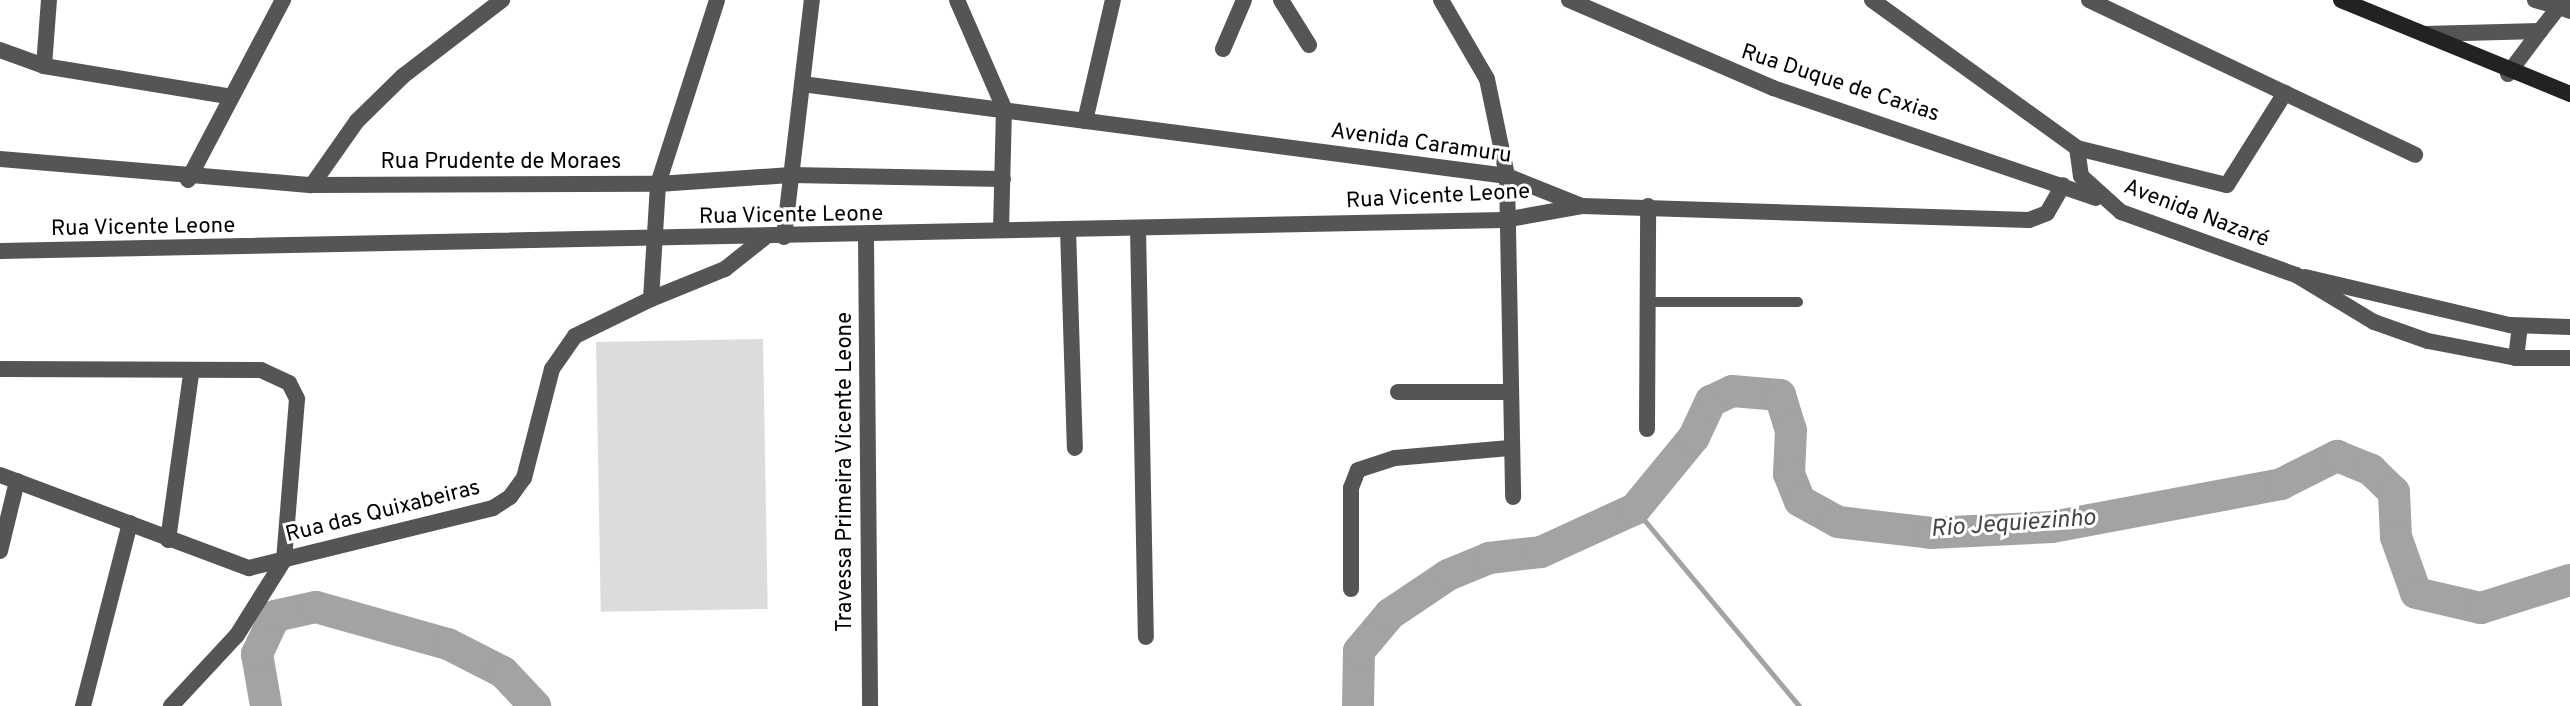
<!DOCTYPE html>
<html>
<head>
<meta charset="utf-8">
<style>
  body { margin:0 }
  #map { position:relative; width:2570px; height:706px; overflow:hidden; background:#fff; font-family:Overpass,sans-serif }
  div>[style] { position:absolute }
  .green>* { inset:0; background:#dcdcdc; transform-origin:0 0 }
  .stream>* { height:5px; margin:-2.5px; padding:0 2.5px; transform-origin:2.5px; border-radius:2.5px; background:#a3a3a3 }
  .river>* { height:32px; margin:-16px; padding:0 16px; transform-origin:16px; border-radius:16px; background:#a3a3a3 }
  .lane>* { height:10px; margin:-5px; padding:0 5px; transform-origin:5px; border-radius:5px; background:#555 }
  .street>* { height:16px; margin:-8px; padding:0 8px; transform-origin:8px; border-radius:8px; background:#555 }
  .secondary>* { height:16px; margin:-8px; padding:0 8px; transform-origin:8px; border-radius:8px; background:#222 }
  span { translate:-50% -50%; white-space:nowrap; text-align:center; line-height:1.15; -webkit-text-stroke:6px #fff; paint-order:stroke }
  .street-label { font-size:22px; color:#000 }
  .water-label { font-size:24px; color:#444; font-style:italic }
</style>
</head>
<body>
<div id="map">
  <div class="green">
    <div style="left:763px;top:339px;width:270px;height:167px;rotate:89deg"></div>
  </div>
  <div class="stream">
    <div style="left:1635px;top:509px;width:256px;rotate:50.2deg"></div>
  </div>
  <div class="river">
    <div style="left:266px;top:706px;width:53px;rotate:-99.8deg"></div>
    <div style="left:257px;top:654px;width:42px;rotate:-64.7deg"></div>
    <div style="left:275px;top:616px;width:42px;rotate:-12.4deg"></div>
    <div style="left:316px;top:607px;width:137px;rotate:15.7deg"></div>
    <div style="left:448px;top:644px;width:62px;rotate:27deg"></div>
    <div style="left:503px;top:672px;width:47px;rotate:46.7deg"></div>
    <div style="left:1358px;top:706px;width:55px;rotate:-89deg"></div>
    <div style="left:1359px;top:651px;width:48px;rotate:-50deg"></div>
    <div style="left:1390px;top:614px;width:70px;rotate:-33.9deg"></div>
    <div style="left:1448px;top:575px;width:44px;rotate:-22.5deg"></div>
    <div style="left:1489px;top:558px;width:52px;rotate:-6.6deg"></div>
    <div style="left:1541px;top:552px;width:103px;rotate:-24.6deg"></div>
    <div style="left:1635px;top:509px;width:93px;rotate:-50.7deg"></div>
    <div style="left:1694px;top:437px;width:40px;rotate:-65deg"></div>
    <div style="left:1711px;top:401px;width:23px;rotate:-25deg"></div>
    <div style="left:1732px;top:391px;width:48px;rotate:4.8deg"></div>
    <div style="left:1780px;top:395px;width:37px;rotate:73deg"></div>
    <div style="left:1791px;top:430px;width:44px;rotate:92.6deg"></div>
    <div style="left:1789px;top:474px;width:29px;rotate:68deg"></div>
    <div style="left:1800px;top:501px;width:43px;rotate:28.9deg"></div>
    <div style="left:1838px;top:522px;width:94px;rotate:6.7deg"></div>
    <div style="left:1931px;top:533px;width:121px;rotate:-2.8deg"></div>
    <div style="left:2052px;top:527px;width:233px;rotate:-10.6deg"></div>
    <div style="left:2281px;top:484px;width:63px;rotate:-26.6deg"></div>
    <div style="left:2337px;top:456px;width:37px;rotate:22deg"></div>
    <div style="left:2371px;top:470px;width:32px;rotate:44deg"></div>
    <div style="left:2394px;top:492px;width:45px;rotate:87.5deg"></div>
    <div style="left:2396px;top:537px;width:59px;rotate:70.3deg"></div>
    <div style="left:2416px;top:593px;width:67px;rotate:13deg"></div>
    <div style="left:2481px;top:608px;width:93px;rotate:-17.5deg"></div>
  </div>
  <div class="lane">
    <div style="left:1647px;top:302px;width:151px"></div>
  </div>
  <div class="street">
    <div style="left:957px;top:0;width:118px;rotate:66.5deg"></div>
    <div style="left:1004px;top:108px;width:121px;rotate:91.4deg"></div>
    <div style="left:1281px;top:0;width:53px;rotate:58.1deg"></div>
    <div style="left:1441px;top:0;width:91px;rotate:59.8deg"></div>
    <div style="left:1487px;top:79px;width:99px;rotate:78.3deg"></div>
    <div style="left:1507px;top:176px;width:321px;rotate:88.9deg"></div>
    <div style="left:1569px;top:0;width:222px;rotate:23.3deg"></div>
    <div style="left:1773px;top:88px;width:341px;rotate:18.8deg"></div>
    <div style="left:1872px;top:0;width:253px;rotate:35.8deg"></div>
    <div style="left:2077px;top:148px;width:28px;rotate:82deg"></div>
    <div style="left:2081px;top:176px;width:54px;rotate:42deg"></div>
    <div style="left:2121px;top:212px;width:186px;rotate:19.8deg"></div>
    <div style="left:2296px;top:275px;width:91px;rotate:31.1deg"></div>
    <div style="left:2374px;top:322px;width:57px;rotate:19.4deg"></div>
    <div style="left:2428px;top:341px;width:90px;rotate:10.9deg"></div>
    <div style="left:2516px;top:358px;width:54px"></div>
    <div style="left:2089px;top:0;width:361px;rotate:25.4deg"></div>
    <div style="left:2535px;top:0;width:25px;rotate:16deg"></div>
    <div style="left:2559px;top:7px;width:8px;rotate:-60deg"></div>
    <div style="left:2425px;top:34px;width:115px;rotate:-1.5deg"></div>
    <div style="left:2540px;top:31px;width:31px;rotate:-52deg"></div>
    <div style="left:2559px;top:7px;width:12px;rotate:20deg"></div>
    <div style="left:1223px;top:49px;width:53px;rotate:-66.8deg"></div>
    <div style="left:0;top:50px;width:47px;rotate:20deg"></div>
    <div style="left:44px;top:66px;width:186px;rotate:9.3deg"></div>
    <div style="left:44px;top:66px;width:66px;rotate:-85.7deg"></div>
    <div style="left:2508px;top:74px;width:54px;rotate:-53.3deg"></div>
    <div style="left:802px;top:84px;width:711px;rotate:7.43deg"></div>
    <div style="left:1507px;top:176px;width:81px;rotate:21.8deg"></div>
    <div style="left:1582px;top:206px;width:447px;rotate:1.8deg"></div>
    <div style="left:2029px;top:220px;width:19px;rotate:-21deg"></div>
    <div style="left:2047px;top:213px;width:32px;rotate:-60deg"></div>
    <div style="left:1085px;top:121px;width:124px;rotate:-77deg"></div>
    <div style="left:2077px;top:148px;width:154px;rotate:13.9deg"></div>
    <div style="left:2227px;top:185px;width:109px;rotate:-57.8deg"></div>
    <div style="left:0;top:159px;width:313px;rotate:4.8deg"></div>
    <div style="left:312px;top:185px;width:346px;rotate:-0.2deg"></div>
    <div style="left:658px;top:184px;width:133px;rotate:-3.9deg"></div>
    <div style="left:791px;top:175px;width:212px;rotate:1.1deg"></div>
    <div style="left:188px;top:180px;width:204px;rotate:-62.2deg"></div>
    <div style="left:312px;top:185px;width:78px;rotate:-54.9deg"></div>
    <div style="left:357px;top:121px;width:64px;rotate:-44.4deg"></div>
    <div style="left:403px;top:76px;width:125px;rotate:-37.5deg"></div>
    <div style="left:1138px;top:228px;width:409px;rotate:88.9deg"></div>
    <div style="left:1068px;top:229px;width:219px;rotate:88.2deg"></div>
    <div style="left:784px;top:237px;width:239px;rotate:-83.3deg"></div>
    <div style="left:866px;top:238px;width:468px;rotate:89.5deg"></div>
    <div style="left:0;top:251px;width:1504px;rotate:-1.18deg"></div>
    <div style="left:1504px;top:220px;width:79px;rotate:-10.2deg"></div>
    <div style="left:2305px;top:277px;width:211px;rotate:13.2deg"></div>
    <div style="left:2510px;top:325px;width:60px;rotate:1.9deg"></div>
    <div style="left:651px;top:299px;width:80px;rotate:-22.1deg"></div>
    <div style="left:725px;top:269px;width:50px;rotate:-38.5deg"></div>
    <div style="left:2516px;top:358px;width:32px;rotate:-83deg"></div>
    <div style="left:0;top:369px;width:261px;rotate:0.2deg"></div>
    <div style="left:261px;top:370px;width:31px;rotate:25deg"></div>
    <div style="left:289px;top:383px;width:18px;rotate:63deg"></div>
    <div style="left:297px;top:399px;width:162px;rotate:94.6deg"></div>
    <div style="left:284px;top:560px;width:89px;rotate:122.1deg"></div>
    <div style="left:237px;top:635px;width:97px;rotate:132.9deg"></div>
    <div style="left:1398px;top:392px;width:111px"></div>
    <div style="left:1647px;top:429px;width:223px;rotate:-89.7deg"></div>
    <div style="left:0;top:475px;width:266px;rotate:20.5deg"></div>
    <div style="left:249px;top:568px;width:251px;rotate:-13.8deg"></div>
    <div style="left:493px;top:508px;width:20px;rotate:-33deg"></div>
    <div style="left:510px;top:497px;width:24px;rotate:-54deg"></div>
    <div style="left:524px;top:478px;width:113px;rotate:-75.6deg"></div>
    <div style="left:552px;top:369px;width:40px;rotate:-55.1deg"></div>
    <div style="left:575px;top:336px;width:85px;rotate:-26deg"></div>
    <div style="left:651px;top:299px;width:115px;rotate:-86.5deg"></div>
    <div style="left:658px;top:184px;width:193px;rotate:-72.2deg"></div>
    <div style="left:168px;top:540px;width:168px;rotate:-82.1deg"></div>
    <div style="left:0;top:551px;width:72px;rotate:-76.3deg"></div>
    <div style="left:1351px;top:589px;width:101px;rotate:-90deg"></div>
    <div style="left:1351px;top:488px;width:19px;rotate:-69deg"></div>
    <div style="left:1358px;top:470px;width:39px;rotate:-18deg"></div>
    <div style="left:1395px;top:458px;width:115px;rotate:-5deg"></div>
    <div style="left:83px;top:706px;width:189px;rotate:-75.6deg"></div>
  </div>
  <div class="secondary">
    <div style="left:2341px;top:0;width:248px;rotate:22.3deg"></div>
  </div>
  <div class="street-label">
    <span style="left:1840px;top:84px;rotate:18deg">Rua Duque de Caxias</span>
    <span style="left:1421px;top:144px;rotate:8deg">Avenida Caramuru</span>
    <span style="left:501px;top:163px">Rua Prudente de Moraes</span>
    <span style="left:1438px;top:197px;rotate:-3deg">Rua Vicente Leone</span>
    <span style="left:2196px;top:214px;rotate:21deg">Avenida Nazaré</span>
    <span style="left:791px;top:216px;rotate:-1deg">Rua Vicente Leone</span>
    <span style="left:143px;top:228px;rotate:-1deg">Rua Vicente Leone</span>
    <span style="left:846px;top:472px;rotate:-90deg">Travessa Primeira Vicente Leone</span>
    <span style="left:383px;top:512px;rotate:-14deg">Rua das Quixabeiras</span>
  </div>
  <div class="water-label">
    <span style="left:2013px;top:525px;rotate:-4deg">Rio Jequiezinho</span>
  </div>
</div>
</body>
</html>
